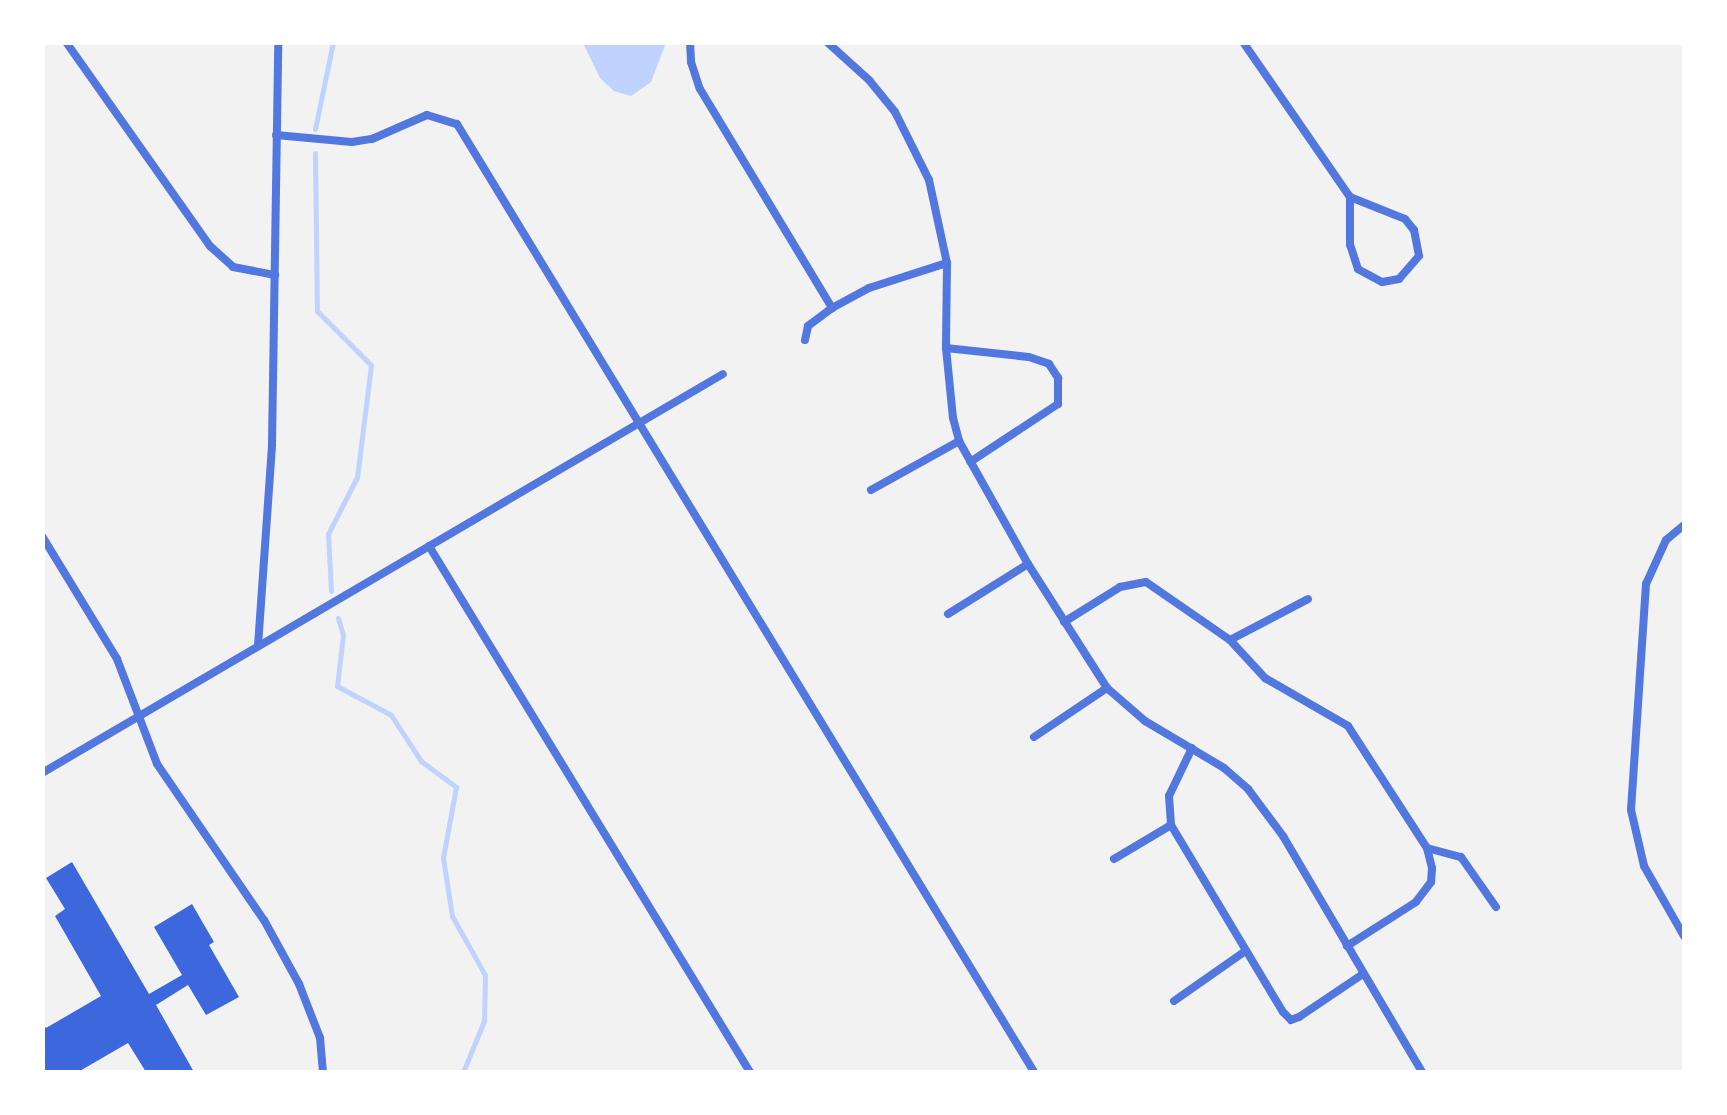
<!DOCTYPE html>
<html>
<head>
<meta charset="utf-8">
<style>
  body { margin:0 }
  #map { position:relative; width:1727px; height:1115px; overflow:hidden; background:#f2f2f2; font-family:"Noto Serif",serif }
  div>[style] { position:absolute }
  .water>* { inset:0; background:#bfd3fe }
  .stream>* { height:5px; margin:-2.5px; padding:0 2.5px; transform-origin:2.5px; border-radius:2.5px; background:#bfd3fe }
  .building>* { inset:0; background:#3d67dc }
  .minor>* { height:8px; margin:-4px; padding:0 4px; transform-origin:4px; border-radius:4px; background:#5277de }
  span { translate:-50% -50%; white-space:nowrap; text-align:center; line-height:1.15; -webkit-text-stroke:10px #fff; paint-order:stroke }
  .frame { position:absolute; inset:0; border:45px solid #fff; pointer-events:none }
</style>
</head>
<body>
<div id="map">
  <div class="water">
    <div style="clip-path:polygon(583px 43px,583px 42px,666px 43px,651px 82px,631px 96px,614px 91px,600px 78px)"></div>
  </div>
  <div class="stream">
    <div style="left:315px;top:129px;width:89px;rotate:-78.3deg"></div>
    <div style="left:315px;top:153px;width:158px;rotate:89.3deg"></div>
    <div style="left:317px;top:311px;width:76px;rotate:45deg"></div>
    <div style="left:371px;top:365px;width:113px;rotate:97.1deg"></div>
    <div style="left:357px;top:477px;width:64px;rotate:117deg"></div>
    <div style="left:328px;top:534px;width:57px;rotate:87deg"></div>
    <div style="left:338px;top:618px;width:18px;rotate:74deg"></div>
    <div style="left:343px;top:635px;width:51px;rotate:96.7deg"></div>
    <div style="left:337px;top:686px;width:61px;rotate:28.2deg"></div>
    <div style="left:391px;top:715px;width:55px;rotate:56.9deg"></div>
    <div style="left:421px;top:761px;width:44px;rotate:36.6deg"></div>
    <div style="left:456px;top:787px;width:72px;rotate:100.4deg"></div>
    <div style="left:443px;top:858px;width:59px;rotate:81.2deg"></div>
    <div style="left:452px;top:916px;width:68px;rotate:60.8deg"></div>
    <div style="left:485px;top:975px;width:46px;rotate:91.2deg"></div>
    <div style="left:484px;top:1021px;width:55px;rotate:112.4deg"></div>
  </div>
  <div class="building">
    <div style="clip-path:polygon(72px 862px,149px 994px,182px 975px,154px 927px,192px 904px,214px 942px,209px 945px,239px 997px,206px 1015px,188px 985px,156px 1005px,194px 1072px,146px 1072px,128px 1043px,78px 1072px,42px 1072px,42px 1022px,46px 1028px,101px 996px,55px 916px,65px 909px,46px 878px)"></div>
  </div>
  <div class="minor">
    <div style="left:66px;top:42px;width:250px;rotate:54.8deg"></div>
    <div style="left:210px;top:246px;width:31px;rotate:42deg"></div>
    <div style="left:233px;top:267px;width:43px;rotate:10.8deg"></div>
    <div style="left:690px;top:42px;width:20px;rotate:87deg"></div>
    <div style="left:691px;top:62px;width:28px;rotate:72deg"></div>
    <div style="left:700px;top:89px;width:256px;rotate:58.9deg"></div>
    <div style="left:827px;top:42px;width:57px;rotate:42.1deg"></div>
    <div style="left:869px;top:80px;width:41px;rotate:50.9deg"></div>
    <div style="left:895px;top:112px;width:76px;rotate:63.4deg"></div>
    <div style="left:929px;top:180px;width:85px;rotate:77.8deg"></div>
    <div style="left:947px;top:263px;width:85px;rotate:90.7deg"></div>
    <div style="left:946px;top:348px;width:70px;rotate:84.3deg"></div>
    <div style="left:953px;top:418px;width:24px;rotate:75deg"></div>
    <div style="left:959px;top:441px;width:141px;rotate:60.7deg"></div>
    <div style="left:1028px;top:564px;width:147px;rotate:57.5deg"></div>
    <div style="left:1107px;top:688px;width:50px;rotate:41deg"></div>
    <div style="left:1145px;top:721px;width:92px;rotate:30.7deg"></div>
    <div style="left:1224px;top:768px;width:32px;rotate:41deg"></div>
    <div style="left:1248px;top:789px;width:59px;rotate:53.3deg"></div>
    <div style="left:1283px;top:836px;width:274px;rotate:59.5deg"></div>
    <div style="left:1243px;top:42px;width:188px;rotate:55.4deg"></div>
    <div style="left:1350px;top:197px;width:59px;rotate:21.8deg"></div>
    <div style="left:1405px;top:219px;width:14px;rotate:51deg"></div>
    <div style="left:1414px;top:230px;width:26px;rotate:79deg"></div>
    <div style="left:1419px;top:256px;width:30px;rotate:131deg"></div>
    <div style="left:1399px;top:279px;width:17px;rotate:170deg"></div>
    <div style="left:1382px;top:282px;width:27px;rotate:-152deg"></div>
    <div style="left:1358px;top:269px;width:25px;rotate:-108deg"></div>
    <div style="left:1350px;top:245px;width:48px;rotate:-90deg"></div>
    <div style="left:276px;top:135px;width:76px;rotate:5.3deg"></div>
    <div style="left:352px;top:142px;width:20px;rotate:-9deg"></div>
    <div style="left:372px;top:139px;width:60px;rotate:-23.6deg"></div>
    <div style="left:427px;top:115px;width:31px;rotate:17deg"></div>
    <div style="left:457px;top:124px;width:1110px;rotate:58.67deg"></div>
    <div style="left:805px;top:340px;width:14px;rotate:-78deg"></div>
    <div style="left:808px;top:326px;width:30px;rotate:-37deg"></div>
    <div style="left:832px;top:308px;width:42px;rotate:-28.4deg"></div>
    <div style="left:869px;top:288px;width:82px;rotate:-17.8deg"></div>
    <div style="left:946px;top:348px;width:83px;rotate:6.2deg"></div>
    <div style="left:1029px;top:357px;width:21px;rotate:19deg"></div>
    <div style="left:1049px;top:364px;width:17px;rotate:57deg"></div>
    <div style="left:1058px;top:378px;width:26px;rotate:90deg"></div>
    <div style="left:1058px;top:404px;width:105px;rotate:146.6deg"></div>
    <div style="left:871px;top:490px;width:101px;rotate:-29.1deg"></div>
    <div style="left:1684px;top:525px;width:23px;rotate:140deg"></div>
    <div style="left:1666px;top:540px;width:48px;rotate:114.4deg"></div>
    <div style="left:1646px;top:584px;width:226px;rotate:93.8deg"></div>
    <div style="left:1631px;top:810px;width:57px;rotate:76.9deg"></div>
    <div style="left:1644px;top:866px;width:81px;rotate:60.3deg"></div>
    <div style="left:42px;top:536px;width:144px;rotate:58.6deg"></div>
    <div style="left:117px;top:659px;width:112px;rotate:69.1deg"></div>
    <div style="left:157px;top:764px;width:189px;rotate:55.6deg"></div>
    <div style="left:264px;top:920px;width:73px;rotate:61.3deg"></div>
    <div style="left:299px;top:984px;width:58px;rotate:68.7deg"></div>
    <div style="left:320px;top:1038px;width:34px;rotate:85deg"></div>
    <div style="left:429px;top:546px;width:616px;rotate:58.61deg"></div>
    <div style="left:948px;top:614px;width:94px;rotate:-32deg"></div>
    <div style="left:1064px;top:622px;width:66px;rotate:-32deg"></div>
    <div style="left:1120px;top:587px;width:26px;rotate:-11deg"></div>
    <div style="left:1146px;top:582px;width:102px;rotate:34.6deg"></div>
    <div style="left:1230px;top:640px;width:52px;rotate:47.4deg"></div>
    <div style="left:1265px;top:678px;width:96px;rotate:30deg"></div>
    <div style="left:1348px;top:726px;width:145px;rotate:57.1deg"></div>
    <div style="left:1427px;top:848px;width:21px;rotate:76deg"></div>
    <div style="left:1432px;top:868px;width:14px;rotate:94deg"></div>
    <div style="left:1431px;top:882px;width:25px;rotate:127deg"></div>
    <div style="left:1416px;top:902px;width:82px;rotate:147.5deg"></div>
    <div style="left:1230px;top:640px;width:88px;rotate:-27.7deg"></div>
    <div style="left:258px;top:646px;width:202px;rotate:-86deg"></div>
    <div style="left:272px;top:444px;width:402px;rotate:-89.1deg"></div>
    <div style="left:1034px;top:737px;width:88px;rotate:-33.9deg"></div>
    <div style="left:1192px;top:748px;width:53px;rotate:115.6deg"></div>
    <div style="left:1169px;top:796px;width:29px;rotate:86deg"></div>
    <div style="left:1171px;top:825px;width:218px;rotate:59.1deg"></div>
    <div style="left:1283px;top:1012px;width:11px;rotate:45deg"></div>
    <div style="left:1291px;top:1020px;width:9px;rotate:-21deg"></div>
    <div style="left:1299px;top:1017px;width:77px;rotate:-33.9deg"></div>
    <div style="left:42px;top:773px;width:789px;rotate:-30.37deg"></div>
    <div style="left:1427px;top:848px;width:35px;rotate:15deg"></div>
    <div style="left:1461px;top:857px;width:61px;rotate:55deg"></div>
    <div style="left:1114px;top:859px;width:66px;rotate:-30.8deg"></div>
    <div style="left:1174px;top:1001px;width:85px;rotate:-35deg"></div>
  </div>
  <div class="frame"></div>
</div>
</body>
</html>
